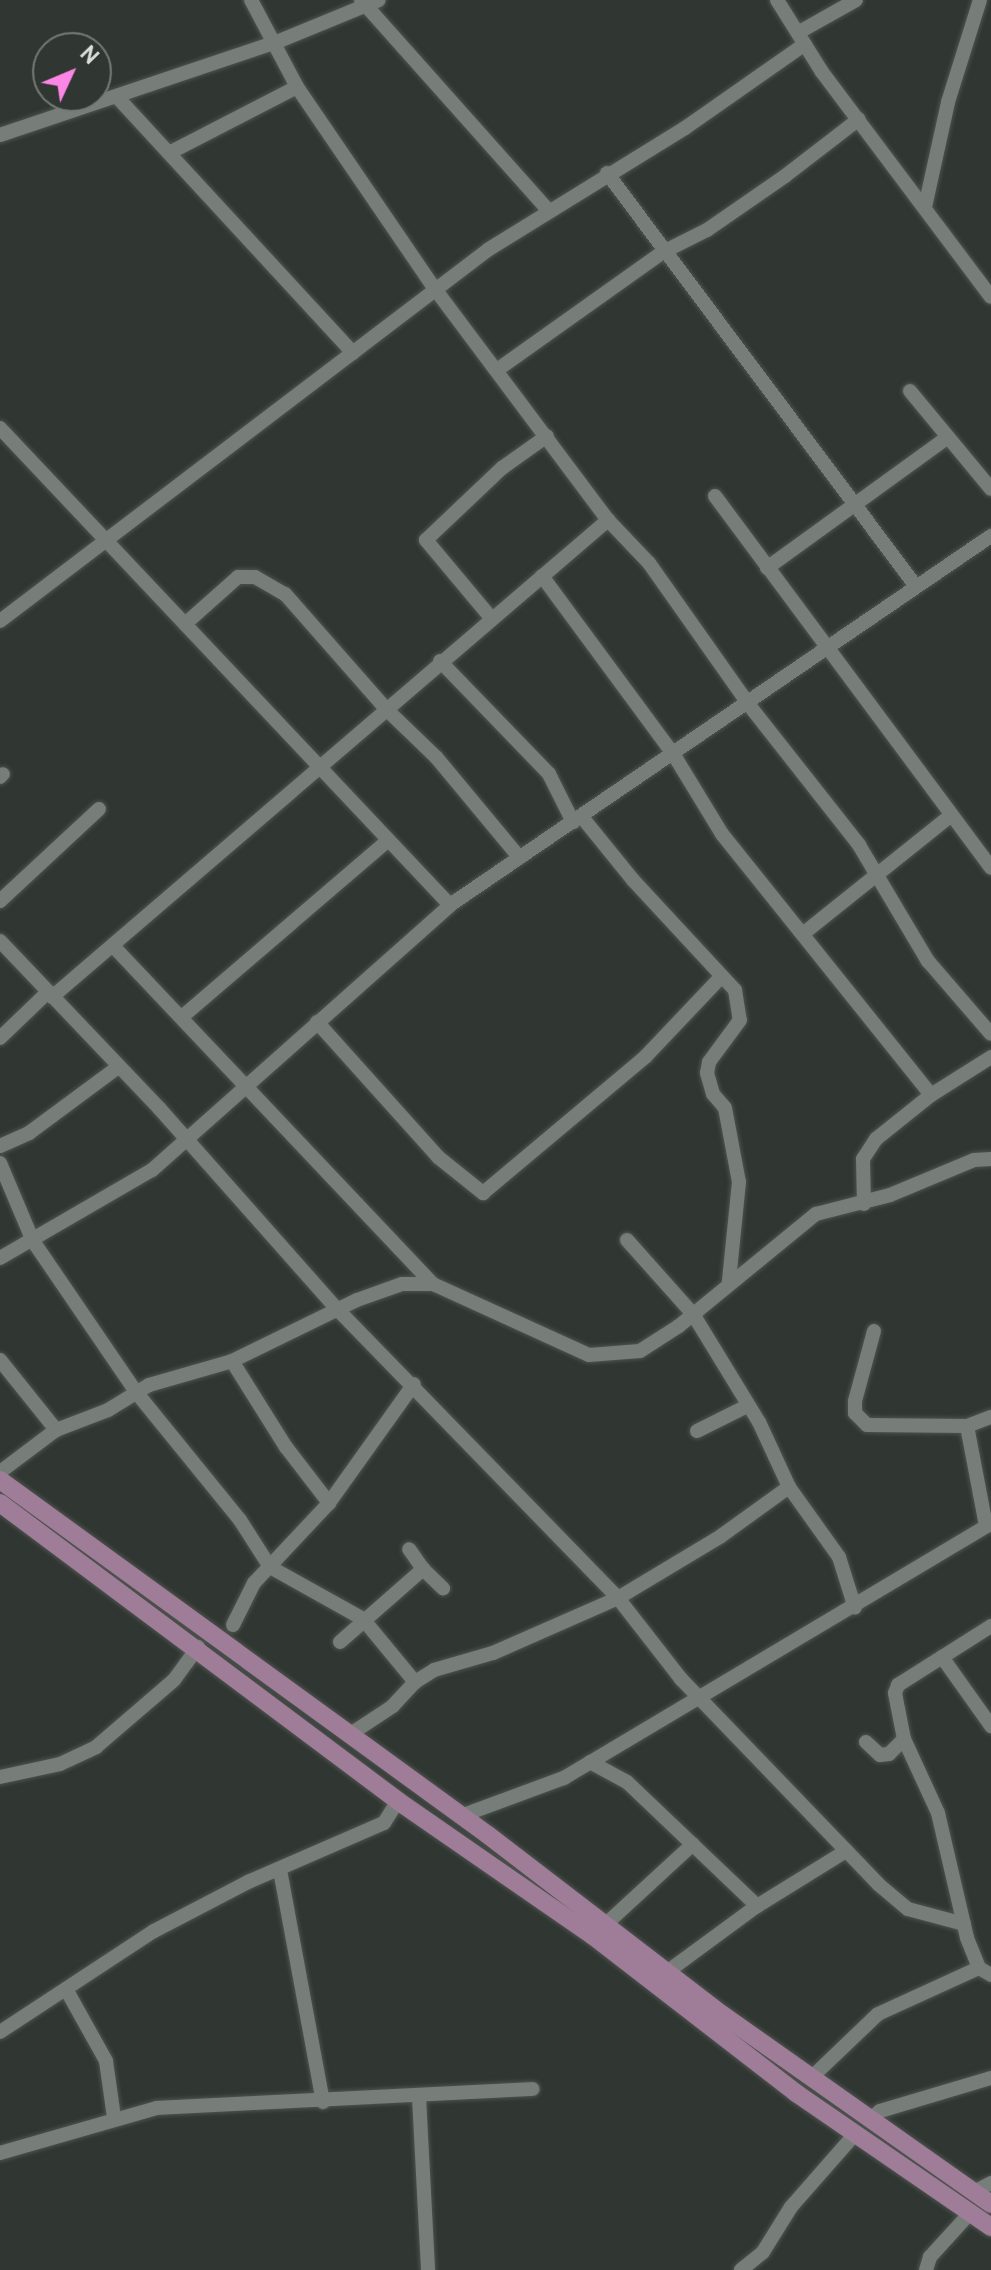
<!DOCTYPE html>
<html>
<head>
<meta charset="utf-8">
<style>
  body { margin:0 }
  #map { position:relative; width:991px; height:2270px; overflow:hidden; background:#303631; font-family:Overpass,sans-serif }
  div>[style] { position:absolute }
  .roads { filter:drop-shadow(0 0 2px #4e534f) drop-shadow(0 0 2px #4e534f) }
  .minor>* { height:14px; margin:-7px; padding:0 7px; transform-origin:7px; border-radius:7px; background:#777e79 }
  .major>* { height:18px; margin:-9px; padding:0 9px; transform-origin:9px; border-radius:9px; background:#9f7c97 }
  span { translate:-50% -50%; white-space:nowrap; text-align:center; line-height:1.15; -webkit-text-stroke:7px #303631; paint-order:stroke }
  .north { position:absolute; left:32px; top:32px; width:80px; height:80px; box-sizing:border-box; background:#303631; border:2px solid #747975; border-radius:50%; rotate:46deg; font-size:22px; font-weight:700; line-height:32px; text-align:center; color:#dadddb }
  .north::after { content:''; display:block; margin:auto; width:28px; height:36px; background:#fc86e4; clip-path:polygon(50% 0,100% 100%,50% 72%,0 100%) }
</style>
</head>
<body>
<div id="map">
  <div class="roads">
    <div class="minor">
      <div style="left:251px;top:0;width:98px;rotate:62.1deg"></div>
      <div style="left:297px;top:87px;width:245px;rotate:55.7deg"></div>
      <div style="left:435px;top:289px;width:289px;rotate:53.2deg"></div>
      <div style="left:608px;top:520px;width:59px;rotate:46.4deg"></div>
      <div style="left:649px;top:563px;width:174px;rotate:54.8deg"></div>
      <div style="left:749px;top:705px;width:178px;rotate:51.8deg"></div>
      <div style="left:859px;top:845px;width:135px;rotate:59.3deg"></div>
      <div style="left:928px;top:961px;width:96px;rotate:49.2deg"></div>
      <div style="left:361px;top:0;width:283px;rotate:48.3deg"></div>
      <div style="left:777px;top:0;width:85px;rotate:58deg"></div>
      <div style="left:822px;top:72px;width:281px;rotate:53.1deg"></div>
      <div style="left:801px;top:31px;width:63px;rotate:-29.4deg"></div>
      <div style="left:117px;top:97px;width:348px;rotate:47.3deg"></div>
      <div style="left:0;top:135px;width:289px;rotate:-18.6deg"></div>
      <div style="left:274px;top:43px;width:113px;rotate:-22.3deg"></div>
      <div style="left:169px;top:153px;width:144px;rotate:-27.3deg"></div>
      <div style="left:607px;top:173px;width:514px;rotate:53.22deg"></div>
      <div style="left:925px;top:207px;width:107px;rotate:-77.6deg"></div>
      <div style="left:948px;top:102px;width:107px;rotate:-72.6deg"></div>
      <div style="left:497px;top:370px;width:204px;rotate:-35.4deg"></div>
      <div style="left:663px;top:252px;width:49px;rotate:-26.6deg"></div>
      <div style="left:707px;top:230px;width:95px;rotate:-34.7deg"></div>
      <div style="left:785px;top:176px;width:93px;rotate:-37.6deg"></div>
      <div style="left:910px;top:391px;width:127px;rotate:50.4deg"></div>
      <div style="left:0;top:428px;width:656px;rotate:46.67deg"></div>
      <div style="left:715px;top:496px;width:463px;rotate:53.4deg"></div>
      <div style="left:767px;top:568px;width:223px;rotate:-35.9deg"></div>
      <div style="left:542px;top:576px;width:222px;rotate:53.6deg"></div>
      <div style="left:674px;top:755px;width:92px;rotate:58.7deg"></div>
      <div style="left:722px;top:834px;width:334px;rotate:51.3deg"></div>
      <div style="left:492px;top:619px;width:103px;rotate:-129.9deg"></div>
      <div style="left:426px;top:540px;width:105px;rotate:-43.5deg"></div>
      <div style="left:502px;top:468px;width:55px;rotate:-35.4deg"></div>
      <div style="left:0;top:621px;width:614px;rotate:-37.26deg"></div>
      <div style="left:489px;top:249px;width:230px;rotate:-31.7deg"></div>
      <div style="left:685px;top:128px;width:146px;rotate:-35deg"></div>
      <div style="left:185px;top:624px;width:71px;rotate:-41.6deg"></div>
      <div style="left:238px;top:577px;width:17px"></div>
      <div style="left:255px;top:577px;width:34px;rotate:30deg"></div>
      <div style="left:285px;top:594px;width:152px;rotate:48.7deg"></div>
      <div style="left:385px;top:708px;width:71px;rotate:43.9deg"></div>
      <div style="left:436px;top:757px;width:130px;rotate:50.3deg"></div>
      <div style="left:440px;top:661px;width:157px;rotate:46deg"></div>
      <div style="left:549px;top:774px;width:54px;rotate:63.4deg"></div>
      <div style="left:0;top:777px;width:4px;rotate:-45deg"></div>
      <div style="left:582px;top:817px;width:81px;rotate:51deg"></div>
      <div style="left:633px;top:880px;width:150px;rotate:47.2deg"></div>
      <div style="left:735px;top:990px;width:30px;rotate:81deg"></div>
      <div style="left:740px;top:1020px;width:52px;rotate:126.4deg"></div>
      <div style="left:709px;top:1062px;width:11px;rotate:100deg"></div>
      <div style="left:707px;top:1073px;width:22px;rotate:74deg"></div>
      <div style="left:713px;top:1094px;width:18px;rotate:49deg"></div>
      <div style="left:725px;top:1108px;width:75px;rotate:79.3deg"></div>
      <div style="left:739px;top:1182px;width:100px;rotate:95.8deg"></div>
      <div style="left:0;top:901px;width:135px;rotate:-42.9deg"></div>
      <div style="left:804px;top:933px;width:186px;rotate:-38.7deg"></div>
      <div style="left:0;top:941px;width:231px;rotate:46.4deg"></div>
      <div style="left:159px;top:1108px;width:268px;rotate:48.5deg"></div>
      <div style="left:337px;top:1309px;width:403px;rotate:45.8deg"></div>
      <div style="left:618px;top:1598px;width:103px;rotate:52.1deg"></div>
      <div style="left:681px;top:1679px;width:284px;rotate:46.1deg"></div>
      <div style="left:878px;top:1884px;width:39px;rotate:40deg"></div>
      <div style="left:908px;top:1909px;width:58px;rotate:15deg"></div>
      <div style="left:115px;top:948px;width:463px;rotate:46.6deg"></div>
      <div style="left:52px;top:997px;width:733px;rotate:-40.63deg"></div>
      <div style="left:183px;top:1016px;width:269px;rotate:-40.6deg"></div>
      <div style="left:317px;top:1022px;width:181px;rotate:48.1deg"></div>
      <div style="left:438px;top:1157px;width:58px;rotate:38.7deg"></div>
      <div style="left:483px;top:1193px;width:213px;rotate:-40deg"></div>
      <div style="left:646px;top:1056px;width:110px;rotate:-46.5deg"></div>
      <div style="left:0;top:1038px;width:65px;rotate:-43.8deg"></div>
      <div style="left:0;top:1146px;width:32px;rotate:-24deg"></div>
      <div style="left:29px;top:1133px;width:109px;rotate:-36.5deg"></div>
      <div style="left:0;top:1163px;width:85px;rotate:67.1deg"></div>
      <div style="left:33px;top:1241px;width:183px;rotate:55.7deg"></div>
      <div style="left:136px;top:1392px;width:165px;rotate:50.9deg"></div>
      <div style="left:240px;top:1520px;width:56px;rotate:57.4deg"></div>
      <div style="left:270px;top:1567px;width:107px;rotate:29.2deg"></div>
      <div style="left:363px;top:1619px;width:82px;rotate:50.5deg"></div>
      <div style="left:415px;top:1682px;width:33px;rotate:133deg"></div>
      <div style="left:393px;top:1706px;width:53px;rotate:146.6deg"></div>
      <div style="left:864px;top:1204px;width:45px;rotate:-91.3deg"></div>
      <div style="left:863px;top:1159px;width:24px;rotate:-57deg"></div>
      <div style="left:876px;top:1139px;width:70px;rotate:-38.7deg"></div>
      <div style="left:931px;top:1095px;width:71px;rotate:-32.3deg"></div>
      <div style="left:627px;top:1240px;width:99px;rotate:48.3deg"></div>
      <div style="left:693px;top:1314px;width:127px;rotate:58.6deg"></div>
      <div style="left:759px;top:1422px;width:72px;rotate:65.2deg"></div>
      <div style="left:789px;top:1487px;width:86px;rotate:54.5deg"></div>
      <div style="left:839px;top:1557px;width:53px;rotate:72.6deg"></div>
      <div style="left:0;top:1258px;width:176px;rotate:-30.1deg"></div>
      <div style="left:152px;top:1170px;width:399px;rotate:-41.6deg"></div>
      <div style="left:450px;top:905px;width:655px;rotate:-34.3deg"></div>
      <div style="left:874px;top:1331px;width:73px;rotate:105.2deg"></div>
      <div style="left:855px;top:1401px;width:12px;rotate:90deg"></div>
      <div style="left:855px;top:1413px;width:17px;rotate:45deg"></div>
      <div style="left:867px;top:1425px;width:100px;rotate:0.6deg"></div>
      <div style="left:967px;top:1426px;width:26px;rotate:-21deg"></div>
      <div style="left:0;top:1360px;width:90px;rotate:51.3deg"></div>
      <div style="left:232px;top:1361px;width:102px;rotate:57.9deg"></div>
      <div style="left:286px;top:1447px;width:71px;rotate:52.5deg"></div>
      <div style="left:967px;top:1426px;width:102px;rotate:79.2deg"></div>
      <div style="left:697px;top:1431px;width:56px;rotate:-26.6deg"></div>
      <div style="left:0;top:1472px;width:70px;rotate:-36.9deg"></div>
      <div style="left:56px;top:1430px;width:56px;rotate:-21deg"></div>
      <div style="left:108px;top:1410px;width:48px;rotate:-31.4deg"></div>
      <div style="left:149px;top:1385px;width:86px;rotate:-16.1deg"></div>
      <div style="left:232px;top:1361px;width:139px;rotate:-26deg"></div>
      <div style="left:357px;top:1300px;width:48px;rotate:-19.6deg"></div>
      <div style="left:402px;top:1284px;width:31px"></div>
      <div style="left:433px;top:1284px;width:171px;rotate:24.5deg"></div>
      <div style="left:589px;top:1355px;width:51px;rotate:-4.5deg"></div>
      <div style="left:640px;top:1351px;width:46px;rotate:-32.7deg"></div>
      <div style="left:679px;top:1326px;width:177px;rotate:-39.3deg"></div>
      <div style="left:816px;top:1214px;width:76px;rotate:-14.4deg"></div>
      <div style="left:890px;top:1195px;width:91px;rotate:-22.6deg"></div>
      <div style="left:974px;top:1160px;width:17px;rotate:-3deg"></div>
      <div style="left:423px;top:1569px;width:28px;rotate:44deg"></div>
      <div style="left:233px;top:1625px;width:47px;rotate:-63.4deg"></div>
      <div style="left:254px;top:1583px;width:110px;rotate:-46.8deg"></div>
      <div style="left:329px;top:1503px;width:146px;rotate:-54.5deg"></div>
      <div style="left:340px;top:1642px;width:111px;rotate:-41.3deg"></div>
      <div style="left:423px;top:1569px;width:24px;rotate:-125deg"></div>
      <div style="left:942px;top:1657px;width:85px;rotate:54.6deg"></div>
      <div style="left:415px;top:1682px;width:22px;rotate:-32deg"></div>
      <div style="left:434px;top:1670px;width:61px;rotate:-16.1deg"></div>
      <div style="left:493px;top:1653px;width:137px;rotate:-23.7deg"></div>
      <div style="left:618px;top:1598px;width:120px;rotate:-31deg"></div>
      <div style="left:721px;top:1536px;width:84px;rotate:-35.8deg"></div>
      <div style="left:904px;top:1739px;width:47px;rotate:-101.1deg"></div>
      <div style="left:895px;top:1693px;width:9px;rotate:-69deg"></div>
      <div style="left:898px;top:1685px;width:110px;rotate:-32.4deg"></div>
      <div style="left:866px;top:1742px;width:19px;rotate:43deg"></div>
      <div style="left:880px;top:1755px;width:9px;rotate:-6deg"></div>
      <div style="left:889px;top:1754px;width:21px;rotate:-45deg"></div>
      <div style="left:904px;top:1739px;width:81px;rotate:65.3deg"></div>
      <div style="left:938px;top:1813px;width:128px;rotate:76.9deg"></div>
      <div style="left:967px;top:1938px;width:32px;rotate:68deg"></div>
      <div style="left:979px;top:1968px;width:14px;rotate:30deg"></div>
      <div style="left:590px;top:1762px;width:42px;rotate:28.4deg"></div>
      <div style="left:627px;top:1782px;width:180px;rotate:43.6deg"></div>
      <div style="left:0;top:1777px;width:61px;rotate:-12.2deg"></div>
      <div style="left:60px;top:1764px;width:40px;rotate:-25deg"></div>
      <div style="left:96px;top:1747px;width:103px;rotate:-40.7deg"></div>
      <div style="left:174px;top:1680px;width:41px;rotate:-54deg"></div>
      <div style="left:461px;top:1816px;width:110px;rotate:-20.3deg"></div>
      <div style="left:564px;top:1778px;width:497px;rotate:-30.8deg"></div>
      <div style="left:280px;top:1870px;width:236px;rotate:79.5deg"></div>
      <div style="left:606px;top:1924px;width:118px;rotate:-42.6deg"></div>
      <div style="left:667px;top:1972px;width:112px;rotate:-36.3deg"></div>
      <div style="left:757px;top:1906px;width:105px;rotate:-31.7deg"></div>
      <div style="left:66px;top:1989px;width:82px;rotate:60.9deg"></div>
      <div style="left:106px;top:2061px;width:57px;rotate:81.9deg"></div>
      <div style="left:0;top:2032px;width:184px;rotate:-33.3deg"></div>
      <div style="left:154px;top:1931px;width:106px;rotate:-27.5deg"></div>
      <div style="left:248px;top:1882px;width:148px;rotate:-23.5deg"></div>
      <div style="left:384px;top:1823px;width:26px;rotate:-58deg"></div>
      <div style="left:812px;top:2077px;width:91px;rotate:-43.7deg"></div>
      <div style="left:878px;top:2014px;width:111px;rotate:-24.5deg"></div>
      <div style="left:419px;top:2097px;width:173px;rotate:87deg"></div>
      <div style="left:871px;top:2119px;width:12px;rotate:-42deg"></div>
      <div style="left:880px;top:2111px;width:116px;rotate:-16.6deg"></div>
      <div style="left:0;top:2153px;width:163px;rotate:-16deg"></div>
      <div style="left:157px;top:2108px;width:376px;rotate:-2.9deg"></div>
      <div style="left:974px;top:2192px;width:19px;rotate:-28deg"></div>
      <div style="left:741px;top:2270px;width:28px;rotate:-39deg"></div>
      <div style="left:763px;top:2252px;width:53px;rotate:-58.1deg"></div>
      <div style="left:791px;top:2207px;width:97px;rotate:-48.8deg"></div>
      <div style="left:926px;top:2270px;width:14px;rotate:-73deg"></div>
      <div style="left:930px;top:2257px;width:59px;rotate:-47.7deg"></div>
    </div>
    <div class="major">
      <div style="left:0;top:1480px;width:603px;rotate:36.03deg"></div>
      <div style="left:488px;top:1835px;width:296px;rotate:37.5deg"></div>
      <div style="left:723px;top:2015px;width:328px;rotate:35.2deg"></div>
      <div style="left:0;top:1503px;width:497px;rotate:36.8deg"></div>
      <div style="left:398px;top:1801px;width:237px;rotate:34.7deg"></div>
      <div style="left:593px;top:1936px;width:257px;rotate:37.7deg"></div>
      <div style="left:796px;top:2093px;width:237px;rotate:34.5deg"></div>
    </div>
  </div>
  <div class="north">N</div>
</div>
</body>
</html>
